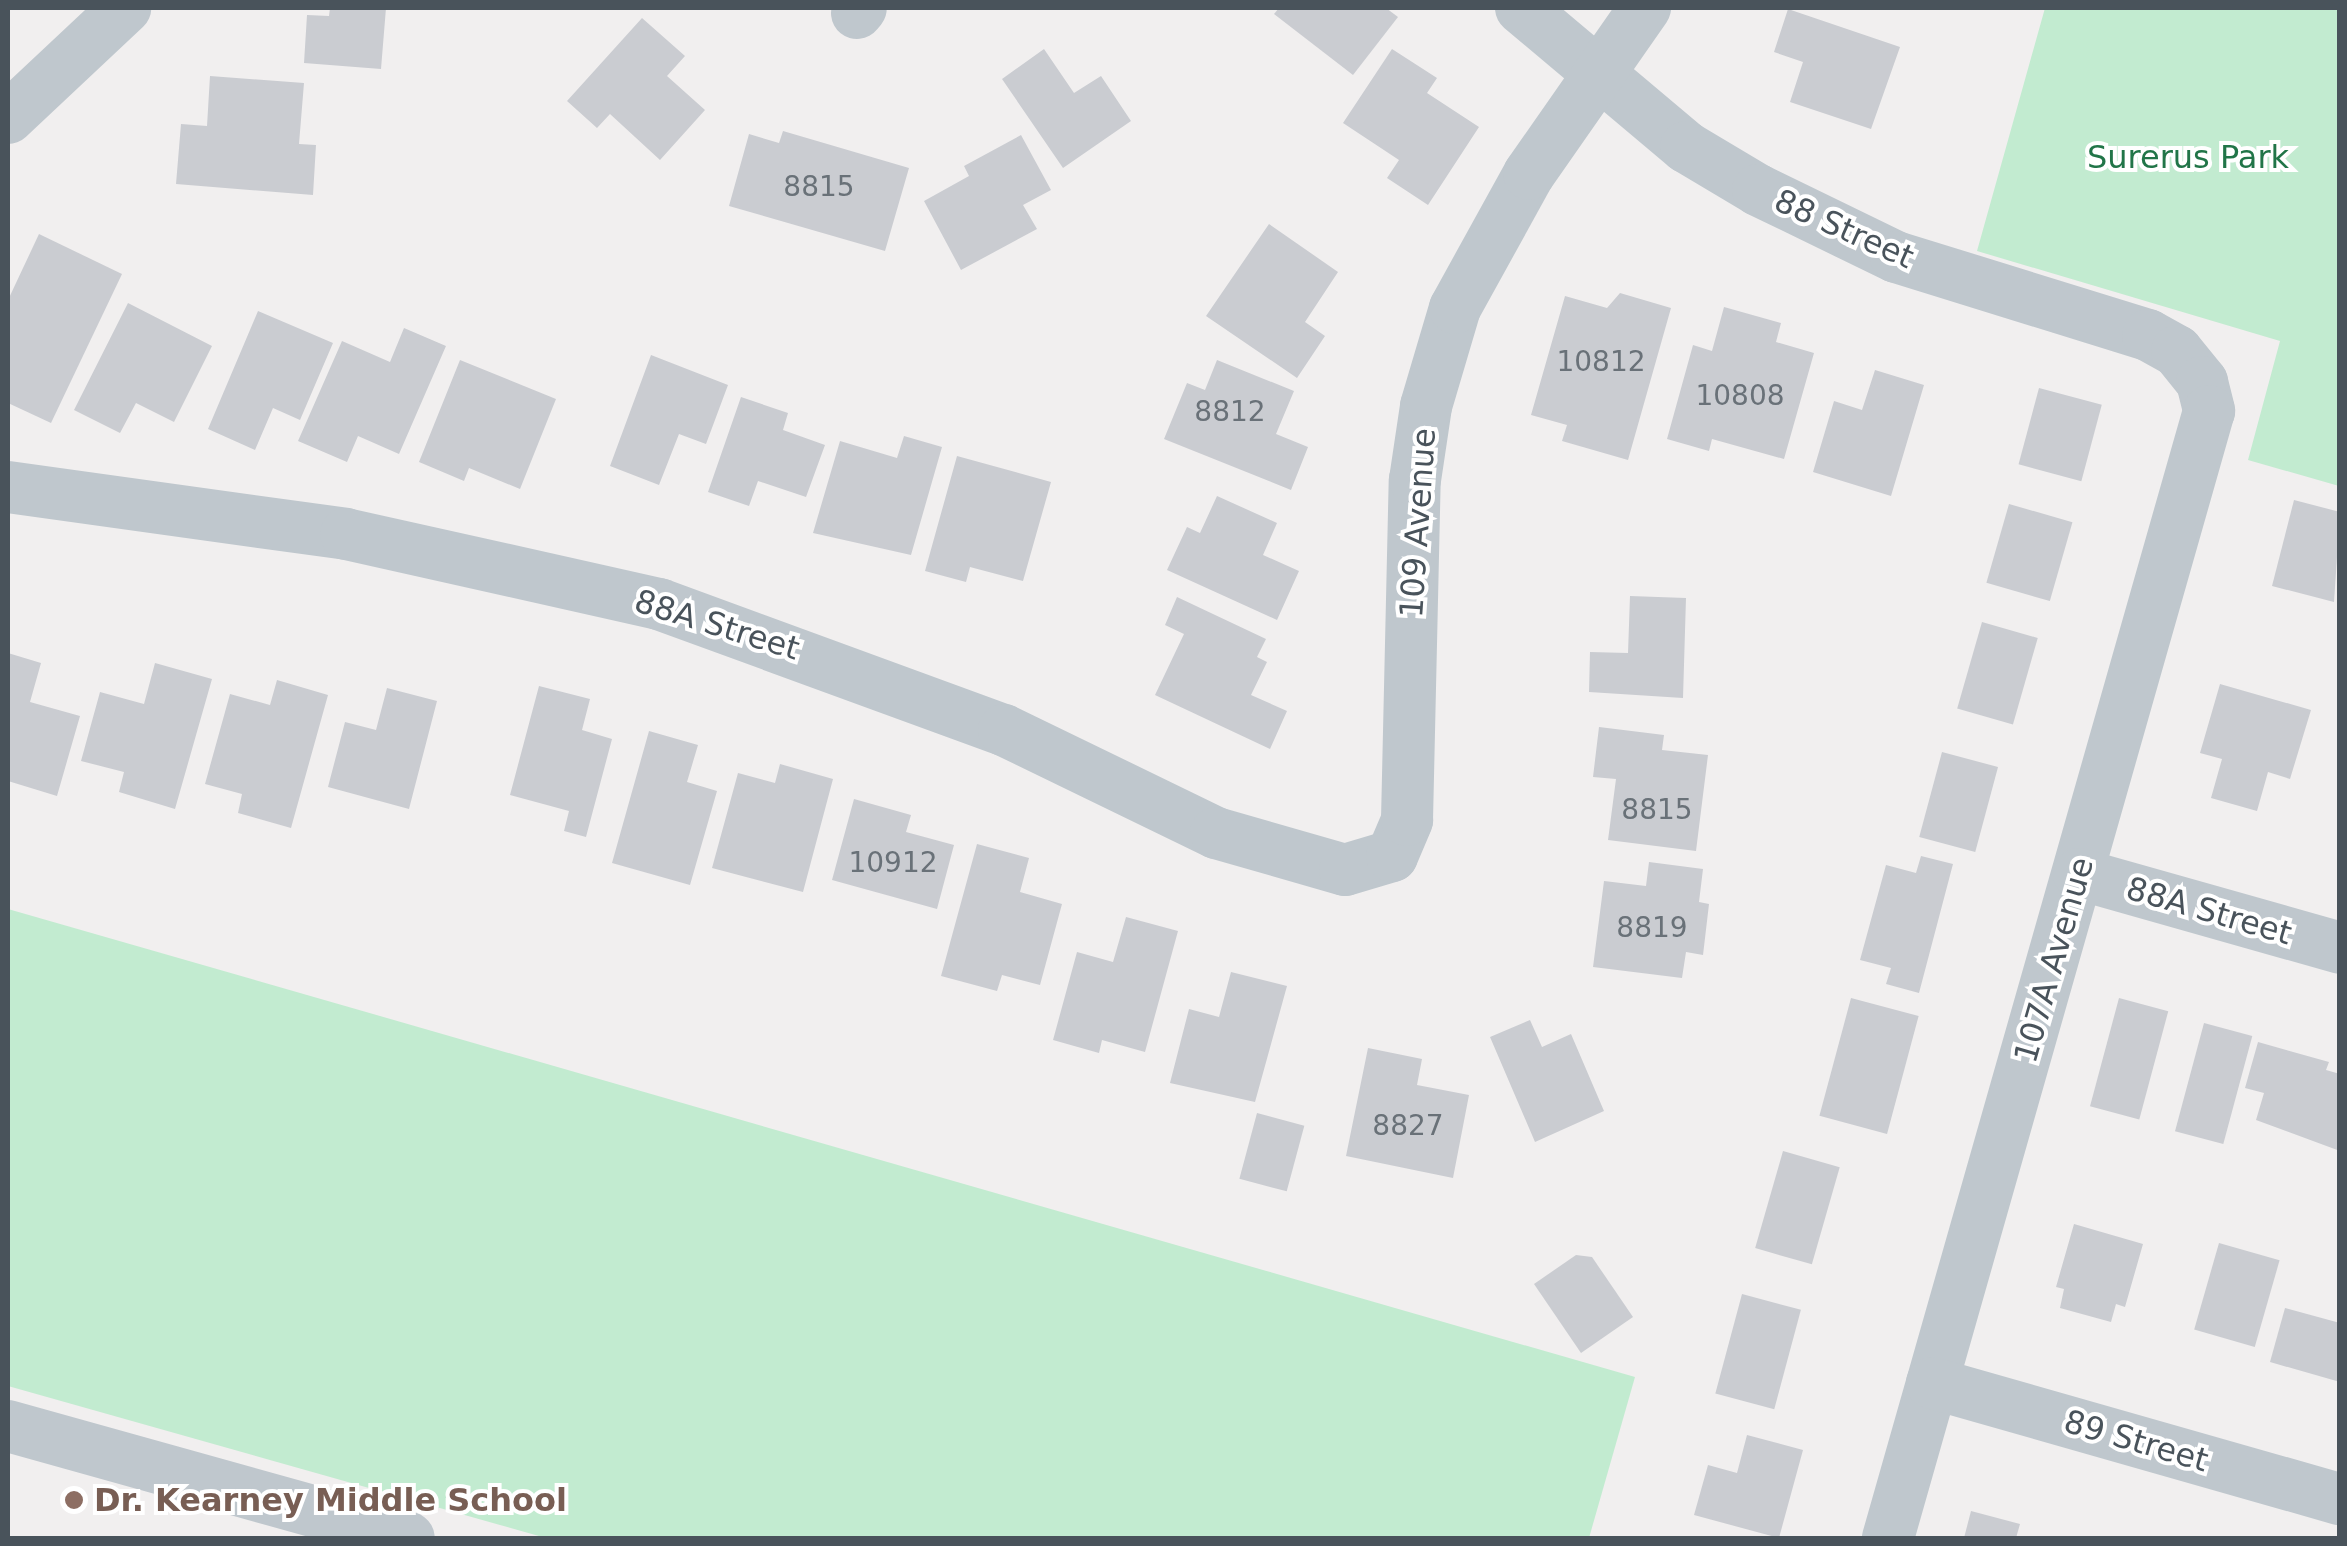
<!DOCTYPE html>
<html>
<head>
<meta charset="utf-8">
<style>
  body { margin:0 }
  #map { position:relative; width:2347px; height:1546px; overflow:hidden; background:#f1efef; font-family:"DejaVu Sans",sans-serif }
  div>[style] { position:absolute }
  .green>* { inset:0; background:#c2ebd0 }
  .building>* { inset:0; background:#caccd1; transform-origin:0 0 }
  .minor>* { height:52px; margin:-26px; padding:0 26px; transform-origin:26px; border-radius:26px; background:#bfc7cd }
  .dots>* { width:28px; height:28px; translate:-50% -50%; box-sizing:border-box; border:5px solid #fff; border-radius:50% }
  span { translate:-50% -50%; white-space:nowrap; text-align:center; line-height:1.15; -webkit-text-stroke:8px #fff; paint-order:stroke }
  .number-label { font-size:28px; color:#697178 }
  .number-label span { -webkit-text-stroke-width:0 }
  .park-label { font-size:32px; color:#217548 }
  .street-label { font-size:32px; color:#49535b }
  .education-label { font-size:32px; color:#785e54; font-weight:700 }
  .left { translate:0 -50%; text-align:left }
  .frame { position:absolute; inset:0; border:10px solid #49535b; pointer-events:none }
</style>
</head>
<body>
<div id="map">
  <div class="green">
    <div style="clip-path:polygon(2045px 8px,2339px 8px,2339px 486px,2248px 460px,2280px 341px,1977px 251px)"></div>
    <div style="clip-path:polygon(8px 909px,1635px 1377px,1589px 1538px,546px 1538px,8px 1386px)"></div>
  </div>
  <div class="building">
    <div style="clip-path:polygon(330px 8px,386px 8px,381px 69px,304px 63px,307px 15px,329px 16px)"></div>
    <div style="clip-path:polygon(1279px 8px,1386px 8px,1398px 17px,1353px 75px,1274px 14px)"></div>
    <div style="clip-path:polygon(1788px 9px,1900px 47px,1871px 129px,1790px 102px,1803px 62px,1774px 52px)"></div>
    <div style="clip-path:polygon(642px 18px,685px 56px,667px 76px,705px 110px,660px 160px,610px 114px,597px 128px,567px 101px)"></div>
    <div style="clip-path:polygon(1044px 49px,1074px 93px,1101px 76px,1131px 121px,1063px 168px,1002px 79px)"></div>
    <div style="clip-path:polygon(1392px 49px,1437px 78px,1427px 93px,1479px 127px,1428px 205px,1387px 178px,1399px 160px,1343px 123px)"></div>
    <div style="clip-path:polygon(210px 76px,304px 83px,299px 144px,316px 145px,313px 195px,176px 184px,181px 124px,207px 126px)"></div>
    <div style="clip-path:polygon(783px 131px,909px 168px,885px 251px,729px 206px,749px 134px,779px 143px)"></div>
    <div style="clip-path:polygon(1021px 135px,1051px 190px,1023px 205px,1037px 229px,961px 270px,924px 201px,969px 176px,964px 166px)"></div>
    <div style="clip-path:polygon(1269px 224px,1338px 272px,1305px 322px,1325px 336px,1297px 378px,1206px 316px)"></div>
    <div style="clip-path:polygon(39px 234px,122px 274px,51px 423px,8px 403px,8px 300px)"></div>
    <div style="clip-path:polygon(1620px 293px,1671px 308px,1628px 460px,1562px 441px,1567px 425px,1531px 415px,1565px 296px,1607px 308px)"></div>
    <div style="clip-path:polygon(128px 303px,212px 346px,174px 422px,136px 403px,120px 433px,74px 410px)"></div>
    <div style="clip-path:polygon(1724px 307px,1781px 323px,1776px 342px,1814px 353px,1784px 459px,1712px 439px,1709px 451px,1667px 439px,1693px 345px,1712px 351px)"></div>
    <div style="clip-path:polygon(258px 311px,333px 343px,300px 420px,273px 408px,255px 450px,208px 429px)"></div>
    <div style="clip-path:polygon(404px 328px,446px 346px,399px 454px,358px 436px,347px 462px,298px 441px,342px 341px,390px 362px)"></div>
    <div style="clip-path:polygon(651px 355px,728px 385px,706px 444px,679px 434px,659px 485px,610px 466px)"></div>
    <div style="clip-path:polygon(460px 360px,556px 399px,520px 489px,469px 468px,464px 481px,419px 462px)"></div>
    <div style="clip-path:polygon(1217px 360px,1294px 391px,1276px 434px,1308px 447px,1291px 490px,1164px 439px,1187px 383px,1205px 390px)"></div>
    <div style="clip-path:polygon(1875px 370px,1924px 385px,1891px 496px,1813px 472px,1834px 401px,1862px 410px)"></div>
    <div style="left:2039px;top:388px;width:65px;height:79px;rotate:15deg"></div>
    <div style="clip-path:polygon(741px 397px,788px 413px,783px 430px,825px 445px,806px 497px,758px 481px,749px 506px,708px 492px)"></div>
    <div style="clip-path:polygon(904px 436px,942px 447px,911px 555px,813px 533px,840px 441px,897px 458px)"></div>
    <div style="clip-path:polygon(957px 456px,1051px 482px,1023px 581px,970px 567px,966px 582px,925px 571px)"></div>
    <div style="clip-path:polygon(1217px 496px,1277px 523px,1263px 555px,1299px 571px,1277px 620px,1167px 570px,1187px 527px,1200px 533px)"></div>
    <div style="clip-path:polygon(2294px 500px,2340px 512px,2334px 602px,2272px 586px)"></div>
    <div style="left:2009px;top:504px;width:66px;height:82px;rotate:16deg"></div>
    <div style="clip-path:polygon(1630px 596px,1686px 598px,1683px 698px,1589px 692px,1590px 652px,1628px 653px)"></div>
    <div style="clip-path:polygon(1177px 597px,1266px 639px,1257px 657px,1267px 662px,1251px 695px,1287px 711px,1270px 749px,1155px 695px,1184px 634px,1165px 625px)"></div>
    <div style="left:1982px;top:622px;width:58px;height:90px;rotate:16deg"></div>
    <div style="clip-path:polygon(8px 653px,41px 663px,30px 702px,80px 716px,57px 796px,8px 781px)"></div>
    <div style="clip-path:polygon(155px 663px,212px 679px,175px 809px,119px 792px,124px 772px,81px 761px,100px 692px,144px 704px)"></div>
    <div style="clip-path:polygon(277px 680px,328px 695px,291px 828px,238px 813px,242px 794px,205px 784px,230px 694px,270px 705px)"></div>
    <div style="clip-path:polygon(2220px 684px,2311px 710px,2290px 779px,2268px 772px,2257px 811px,2211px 798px,2222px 759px,2200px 753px)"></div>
    <div style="clip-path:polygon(539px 686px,590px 699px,582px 730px,612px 739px,586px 837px,564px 831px,569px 811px,510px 795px)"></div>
    <div style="clip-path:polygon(387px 688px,437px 701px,409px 809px,328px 787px,345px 722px,376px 730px)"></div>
    <div style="clip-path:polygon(1599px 727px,1664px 735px,1662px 750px,1708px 755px,1696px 851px,1608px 840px,1616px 779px,1593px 777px)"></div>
    <div style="clip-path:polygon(649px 731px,698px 745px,687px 782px,717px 791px,690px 885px,612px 863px)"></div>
    <div style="left:1942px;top:752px;width:58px;height:88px;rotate:15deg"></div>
    <div style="clip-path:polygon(780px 764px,833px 779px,803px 892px,712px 868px,738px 773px,775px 783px)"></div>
    <div style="clip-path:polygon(854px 799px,911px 815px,906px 832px,954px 845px,937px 909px,832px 880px)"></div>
    <div style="clip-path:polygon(977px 844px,1029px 858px,1020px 892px,1062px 904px,1040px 985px,1002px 975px,997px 991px,941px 976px)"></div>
    <div style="clip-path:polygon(1921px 856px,1953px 864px,1919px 993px,1886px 984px,1891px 968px,1860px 960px,1886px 865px,1916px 873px)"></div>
    <div style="clip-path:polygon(1649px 862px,1703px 869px,1699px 902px,1709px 904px,1703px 955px,1686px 952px,1682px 978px,1593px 967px,1604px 881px,1646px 886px)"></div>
    <div style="clip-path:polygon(1126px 917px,1178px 931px,1145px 1052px,1102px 1040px,1099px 1053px,1053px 1040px,1077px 952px,1113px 962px)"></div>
    <div style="clip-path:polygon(1231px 972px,1287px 986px,1255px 1102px,1170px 1083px,1189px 1009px,1219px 1017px)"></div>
    <div style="left:1851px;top:998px;width:70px;height:122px;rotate:15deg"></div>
    <div style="left:2119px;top:998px;width:51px;height:112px;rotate:15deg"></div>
    <div style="clip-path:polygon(1530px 1020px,1542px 1047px,1571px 1034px,1604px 1111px,1535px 1142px,1490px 1037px)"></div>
    <div style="left:2204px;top:1023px;width:50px;height:112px;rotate:15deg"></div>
    <div style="clip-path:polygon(2258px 1042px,2329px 1062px,2326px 1070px,2340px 1074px,2340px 1151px,2256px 1120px,2264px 1093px,2245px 1088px)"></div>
    <div style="clip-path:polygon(1368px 1048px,1422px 1059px,1417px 1085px,1469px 1095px,1453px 1178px,1346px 1156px)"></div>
    <div style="left:1257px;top:1113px;width:49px;height:68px;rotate:15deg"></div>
    <div style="left:1783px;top:1151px;width:59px;height:101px;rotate:16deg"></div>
    <div style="clip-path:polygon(2074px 1224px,2143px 1244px,2125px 1307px,2116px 1304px,2111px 1322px,2060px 1308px,2064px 1289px,2056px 1287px)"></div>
    <div style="left:2219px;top:1243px;width:63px;height:90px;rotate:16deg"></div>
    <div style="clip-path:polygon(1576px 1255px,1592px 1257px,1633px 1317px,1581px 1353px,1534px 1284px)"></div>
    <div style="left:1742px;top:1294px;width:61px;height:103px;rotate:15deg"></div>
    <div style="clip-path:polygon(2285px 1308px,2340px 1323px,2340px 1382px,2270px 1362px)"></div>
    <div style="clip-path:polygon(1747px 1435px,1803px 1450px,1779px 1538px,1694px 1515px,1708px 1465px,1737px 1473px)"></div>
    <div style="clip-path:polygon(1971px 1511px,2020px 1524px,2016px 1538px,1964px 1538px)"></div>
  </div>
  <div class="minor">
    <div style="left:1521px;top:8px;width:216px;rotate:40.1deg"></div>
    <div style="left:1686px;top:147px;width:84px;rotate:30.8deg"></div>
    <div style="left:1758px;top:190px;width:153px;rotate:25.9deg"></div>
    <div style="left:1896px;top:257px;width:264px;rotate:17.2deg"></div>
    <div style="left:2148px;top:335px;width:33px;rotate:29deg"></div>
    <div style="left:2177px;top:351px;width:40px;rotate:51deg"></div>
    <div style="left:2202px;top:382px;width:30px;rotate:76deg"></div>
    <div style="left:2209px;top:411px;width:1172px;rotate:105.9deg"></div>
    <div style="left:857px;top:13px;width:6px;rotate:-51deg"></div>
    <div style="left:8px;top:118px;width:161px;rotate:-43.2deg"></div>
    <div style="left:8px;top:487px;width:341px;rotate:7.9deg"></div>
    <div style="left:346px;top:534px;width:321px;rotate:12.6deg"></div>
    <div style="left:659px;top:604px;width:367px;rotate:20.1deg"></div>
    <div style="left:1004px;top:730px;width:236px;rotate:25.9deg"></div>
    <div style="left:1216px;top:833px;width:134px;rotate:16deg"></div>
    <div style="left:1345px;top:870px;width:49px;rotate:-16.6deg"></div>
    <div style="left:1392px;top:856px;width:39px;rotate:-67deg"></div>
    <div style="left:1407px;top:820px;width:340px;rotate:-88.7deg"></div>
    <div style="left:1415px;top:480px;width:75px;rotate:-81.5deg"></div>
    <div style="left:1426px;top:406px;width:102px;rotate:-73.5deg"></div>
    <div style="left:1455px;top:308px;width:153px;rotate:-61.1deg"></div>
    <div style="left:1529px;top:174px;width:203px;rotate:-55.1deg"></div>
    <div style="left:2079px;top:874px;width:271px;rotate:15.8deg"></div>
    <div style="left:1932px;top:1383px;width:424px;rotate:15.9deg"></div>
    <div style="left:8px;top:1426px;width:416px;rotate:15.6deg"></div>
  </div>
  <div class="dots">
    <div style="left:74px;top:1500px;background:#8d6e63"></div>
  </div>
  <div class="number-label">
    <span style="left:819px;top:187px">8815</span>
    <span style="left:1601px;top:362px">10812</span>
    <span style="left:1740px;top:396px">10808</span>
    <span style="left:1230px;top:412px">8812</span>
    <span style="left:1657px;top:810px">8815</span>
    <span style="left:893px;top:863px">10912</span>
    <span style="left:1652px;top:928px">8819</span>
    <span style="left:1408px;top:1126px">8827</span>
  </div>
  <div class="park-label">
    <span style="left:2188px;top:157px">Surerus Park</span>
  </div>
  <div class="street-label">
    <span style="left:1844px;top:229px;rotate:24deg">88 Street</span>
    <span style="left:1418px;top:523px;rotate:-86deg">109 Avenue</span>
    <span style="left:717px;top:625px;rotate:17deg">88A Street</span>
    <span style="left:2209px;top:911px;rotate:16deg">88A Street</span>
    <span style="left:2054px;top:960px;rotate:-74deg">107A Avenue</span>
    <span style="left:2136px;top:1441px;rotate:16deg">89 Street</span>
  </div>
  <div class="education-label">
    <span class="left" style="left:94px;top:1500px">Dr. Kearney Middle School</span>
  </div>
  <div class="frame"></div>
</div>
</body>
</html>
